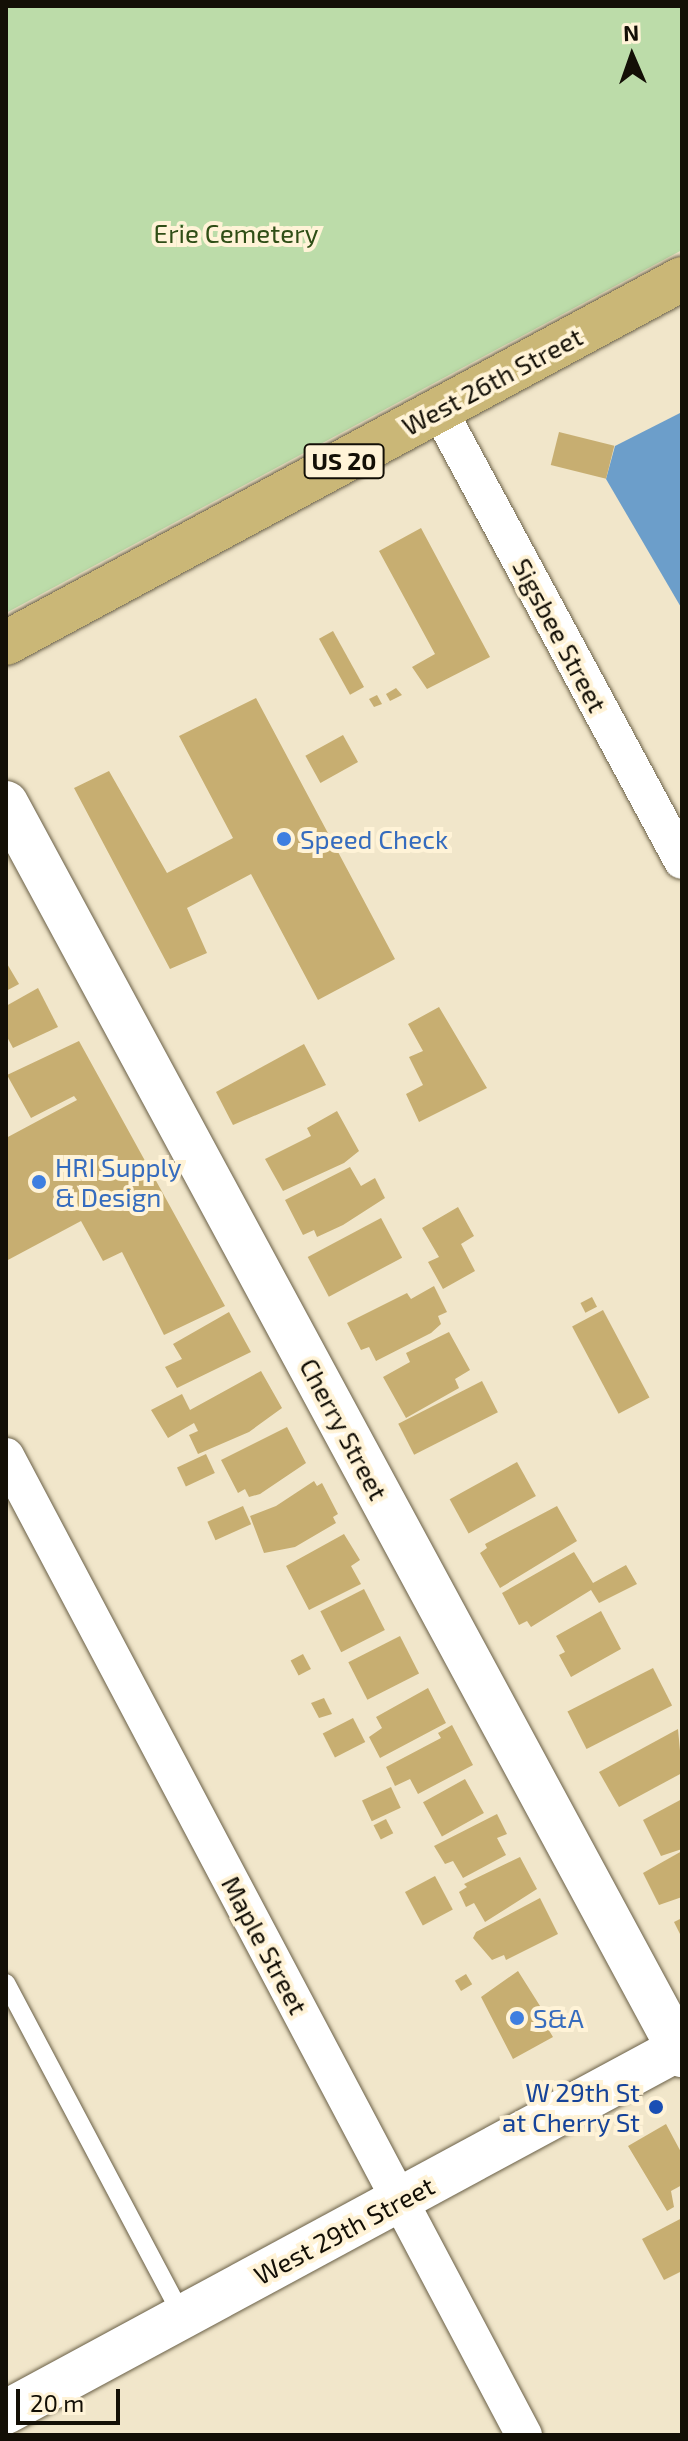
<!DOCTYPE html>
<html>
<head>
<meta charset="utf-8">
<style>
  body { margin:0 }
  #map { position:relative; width:688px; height:2441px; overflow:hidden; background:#f1e6ca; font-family:"Exo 2",sans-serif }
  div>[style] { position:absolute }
  .green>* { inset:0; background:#bcdca9 }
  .water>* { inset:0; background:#6c9eca }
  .building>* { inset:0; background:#c7ae71; transform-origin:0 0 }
  .roads { filter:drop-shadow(0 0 2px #6a6047) drop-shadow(0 0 2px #6a6047) }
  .service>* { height:18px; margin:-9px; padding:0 9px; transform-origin:9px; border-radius:9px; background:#fff }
  .minor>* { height:36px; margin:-18px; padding:0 18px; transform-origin:18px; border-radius:18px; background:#fff }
  .tertiary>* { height:44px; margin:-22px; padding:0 22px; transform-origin:22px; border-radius:22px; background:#fff }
  .primary>* { height:44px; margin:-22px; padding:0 22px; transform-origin:22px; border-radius:22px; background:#cab777 }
  .dots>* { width:22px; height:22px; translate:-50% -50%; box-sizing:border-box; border:4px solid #fff3d7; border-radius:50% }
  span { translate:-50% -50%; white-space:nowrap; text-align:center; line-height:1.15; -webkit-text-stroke:8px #fff3d7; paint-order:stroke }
  .shield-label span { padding:2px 6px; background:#fff3d7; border:2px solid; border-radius:6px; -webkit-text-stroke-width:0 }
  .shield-label { font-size:24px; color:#130f06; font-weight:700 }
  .park-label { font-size:26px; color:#2f4e16 }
  .street-label { font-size:26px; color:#130f06 }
  .shop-label { font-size:26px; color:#366cbe }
  .left { translate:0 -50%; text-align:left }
  .transit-label { font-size:26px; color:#164399 }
  .right { translate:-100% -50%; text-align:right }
  .frame { position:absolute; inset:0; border:8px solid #130f06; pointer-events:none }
  .north { position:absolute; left:592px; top:16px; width:80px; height:80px; -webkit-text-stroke:6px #fff3d7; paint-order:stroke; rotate:358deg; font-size:22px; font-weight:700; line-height:32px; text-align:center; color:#130f06 }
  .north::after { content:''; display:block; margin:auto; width:28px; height:36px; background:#130f06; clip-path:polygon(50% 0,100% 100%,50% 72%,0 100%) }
  .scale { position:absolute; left:16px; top:2389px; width:104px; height:36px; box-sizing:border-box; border:4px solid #130f06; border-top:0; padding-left:10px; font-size:24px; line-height:28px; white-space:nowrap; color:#130f06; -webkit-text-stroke:6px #fff3d7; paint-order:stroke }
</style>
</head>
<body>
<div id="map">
  <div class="green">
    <div style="clip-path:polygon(6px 6px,682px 6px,682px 250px,6px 613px)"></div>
  </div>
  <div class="water">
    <div style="clip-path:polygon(682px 412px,682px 609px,606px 479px,615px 446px)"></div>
  </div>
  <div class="building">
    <div style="left:559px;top:432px;width:57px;height:34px;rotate:14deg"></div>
    <div style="clip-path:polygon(421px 528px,490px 657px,427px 689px,412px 667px,435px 654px,379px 551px)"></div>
    <div style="left:333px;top:631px;width:64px;height:16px;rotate:61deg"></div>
    <div style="clip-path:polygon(396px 688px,402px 695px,390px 701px,386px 694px)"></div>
    <div style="clip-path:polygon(377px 695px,382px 704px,374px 707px,369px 699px)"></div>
    <div style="clip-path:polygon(256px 698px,395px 959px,318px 1000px,251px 874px,187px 908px,207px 953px,170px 969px,74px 788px,109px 771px,167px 873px,188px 862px,233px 838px,179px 736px)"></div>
    <div style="left:343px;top:735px;width:31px;height:43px;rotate:61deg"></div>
    <div style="clip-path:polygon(6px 962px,19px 984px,6px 991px)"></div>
    <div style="clip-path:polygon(38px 988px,58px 1027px,13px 1048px,6px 1035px,6px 1006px)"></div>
    <div style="clip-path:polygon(439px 1007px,487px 1088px,419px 1122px,406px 1094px,423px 1085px,409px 1057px,423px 1051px,408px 1024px)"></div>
    <div style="clip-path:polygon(79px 1041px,225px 1306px,164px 1335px,122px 1252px,103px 1261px,81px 1221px,6px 1261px,6px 1138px,77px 1100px,74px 1096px,31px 1118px,7px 1075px)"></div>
    <div style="clip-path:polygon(304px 1044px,326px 1085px,233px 1125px,216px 1092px)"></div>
    <div style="clip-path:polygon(337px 1111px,359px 1151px,344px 1163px,283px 1191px,265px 1159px,311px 1136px,307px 1128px)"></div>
    <div style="clip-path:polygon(350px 1167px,361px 1186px,375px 1178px,385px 1198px,343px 1225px,317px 1237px,314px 1230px,303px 1235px,285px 1200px)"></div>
    <div style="clip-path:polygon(458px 1207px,474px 1236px,461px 1244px,475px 1271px,443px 1289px,428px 1262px,439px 1257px,422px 1228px)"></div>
    <div style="left:381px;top:1218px;width:45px;height:83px;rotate:62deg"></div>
    <div style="clip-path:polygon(434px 1286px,447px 1312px,438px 1316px,441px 1324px,431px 1333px,376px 1361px,369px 1347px,361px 1350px,347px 1323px,407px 1293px,411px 1299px)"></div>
    <div style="left:592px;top:1297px;width:11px;height:13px;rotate:63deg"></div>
    <div style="left:603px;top:1310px;width:99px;height:35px;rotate:62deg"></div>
    <div style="clip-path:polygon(229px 1312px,251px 1352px,177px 1388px,165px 1367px,182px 1359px,173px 1344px)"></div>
    <div style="clip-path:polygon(449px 1332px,470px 1370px,455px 1379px,459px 1388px,406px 1418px,383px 1377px,410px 1362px,406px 1353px)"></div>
    <div style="clip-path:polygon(261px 1371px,282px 1408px,249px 1432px,198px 1454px,189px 1435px,198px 1431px,194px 1423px,168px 1438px,151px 1410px,182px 1394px,190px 1410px)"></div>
    <div style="left:482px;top:1381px;width:35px;height:94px;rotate:63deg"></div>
    <div style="clip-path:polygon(287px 1427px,306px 1463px,260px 1494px,249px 1497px,245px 1489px,238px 1493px,221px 1460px)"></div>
    <div style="left:206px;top:1454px;width:21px;height:32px;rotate:65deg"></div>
    <div style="left:517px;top:1462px;width:39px;height:77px;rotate:61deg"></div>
    <div style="clip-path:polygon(314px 1481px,317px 1486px,322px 1483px,338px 1514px,333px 1517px,336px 1523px,295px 1547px,264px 1553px,250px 1516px,276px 1506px)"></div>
    <div style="left:243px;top:1506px;width:20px;height:39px;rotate:66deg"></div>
    <div style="clip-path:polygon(557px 1506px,577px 1541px,500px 1588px,480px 1553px,487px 1548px,485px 1544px)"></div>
    <div style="clip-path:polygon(344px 1534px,360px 1560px,351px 1566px,361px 1584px,309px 1610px,286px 1566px)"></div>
    <div style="clip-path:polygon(574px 1552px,593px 1583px,626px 1565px,637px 1584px,599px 1603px,591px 1590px,531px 1627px,527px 1621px,519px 1625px,502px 1593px)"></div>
    <div style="left:364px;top:1589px;width:46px;height:49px;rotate:63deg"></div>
    <div style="clip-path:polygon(601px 1611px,621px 1649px,571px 1677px,559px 1655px,565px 1652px,556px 1636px)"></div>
    <div style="left:400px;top:1636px;width:42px;height:58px;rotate:63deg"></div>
    <div style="left:303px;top:1654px;width:17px;height:14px;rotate:62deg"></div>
    <div style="left:653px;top:1668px;width:42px;height:96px;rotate:63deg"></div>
    <div style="clip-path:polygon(428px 1688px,446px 1723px,380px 1758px,369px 1737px,382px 1728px,376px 1717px)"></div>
    <div style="clip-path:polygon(324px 1698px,332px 1714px,319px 1718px,311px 1703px)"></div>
    <div style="left:353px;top:1718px;width:27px;height:34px;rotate:63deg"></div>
    <div style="clip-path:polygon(452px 1725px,473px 1765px,418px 1794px,410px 1779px,395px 1786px,386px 1767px,441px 1738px,438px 1733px)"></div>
    <div style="clip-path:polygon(678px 1729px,682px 1773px,619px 1807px,599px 1772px)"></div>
    <div style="left:465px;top:1779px;width:39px;height:48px;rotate:61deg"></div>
    <div style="left:391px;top:1787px;width:23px;height:32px;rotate:65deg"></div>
    <div style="clip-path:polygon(682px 1799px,682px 1849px,661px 1856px,643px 1820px)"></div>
    <div style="clip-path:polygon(497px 1814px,507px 1834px,497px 1838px,506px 1855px,463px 1878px,453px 1861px,445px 1864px,434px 1846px)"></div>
    <div style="left:386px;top:1819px;width:16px;height:14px;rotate:63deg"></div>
    <div style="clip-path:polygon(682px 1851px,682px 1897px,659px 1905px,643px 1873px)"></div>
    <div style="clip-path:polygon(520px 1857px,537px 1889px,485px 1922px,474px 1903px,466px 1907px,459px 1892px,467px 1887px,464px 1884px)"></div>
    <div style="left:435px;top:1876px;width:38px;height:34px;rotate:62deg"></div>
    <div style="clip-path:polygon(540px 1898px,558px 1934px,506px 1960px,504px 1955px,492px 1960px,473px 1938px,476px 1932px)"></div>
    <div style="clip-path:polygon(682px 1918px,682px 1938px,674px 1922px)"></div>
    <div style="clip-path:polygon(518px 1971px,552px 2025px,547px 2027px,553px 2037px,513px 2059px,481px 1997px)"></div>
    <div style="left:466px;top:1974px;width:12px;height:13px;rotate:59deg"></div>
    <div style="clip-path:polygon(666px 2124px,682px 2154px,682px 2185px,671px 2191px,674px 2207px,667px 2211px,628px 2146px)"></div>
    <div style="clip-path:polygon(682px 2218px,682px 2271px,664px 2280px,642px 2239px)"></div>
  </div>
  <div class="roads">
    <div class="service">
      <div style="left:6px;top:1983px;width:378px;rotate:62.1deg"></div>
    </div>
    <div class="minor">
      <div style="left:439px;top:410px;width:512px;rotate:61.68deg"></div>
      <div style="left:6px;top:1456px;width:1108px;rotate:62.12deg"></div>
    </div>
    <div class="tertiary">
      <div style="left:6px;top:803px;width:1423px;rotate:61.63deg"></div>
      <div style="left:6px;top:2412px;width:768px;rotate:-28.37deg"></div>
    </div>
    <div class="primary">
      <div style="left:6px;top:643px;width:768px;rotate:-28.3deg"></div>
    </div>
  </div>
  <div class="dots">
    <div style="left:284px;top:839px;background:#3f7fe0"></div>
    <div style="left:39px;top:1182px;background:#3f7fe0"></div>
    <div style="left:517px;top:2018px;background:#3f7fe0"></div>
    <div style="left:656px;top:2107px;background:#1a4fb4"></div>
  </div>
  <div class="shield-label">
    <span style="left:344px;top:461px">US 20</span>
  </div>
  <div class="park-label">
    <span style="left:236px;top:233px">Erie Cemetery</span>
  </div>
  <div class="street-label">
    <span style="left:492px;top:381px;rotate:-28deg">West 26th Street</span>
    <span style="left:560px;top:635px;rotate:62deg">Sigsbee Street</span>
    <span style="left:344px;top:1429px;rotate:62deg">Cherry Street</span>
    <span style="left:265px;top:1945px;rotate:62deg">Maple Street</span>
    <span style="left:344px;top:2230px;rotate:-28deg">West 29th Street</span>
  </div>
  <div class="shop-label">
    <span class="left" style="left:300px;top:839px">Speed Check</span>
    <span class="left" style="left:55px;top:1182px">HRI Supply<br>&amp; Design</span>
    <span class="left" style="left:533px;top:2018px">S&amp;A</span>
  </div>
  <div class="transit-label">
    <span class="right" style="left:640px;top:2107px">W 29th St<br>at Cherry St</span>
  </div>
  <div class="frame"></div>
  <div class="north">N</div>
  <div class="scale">20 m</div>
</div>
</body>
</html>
